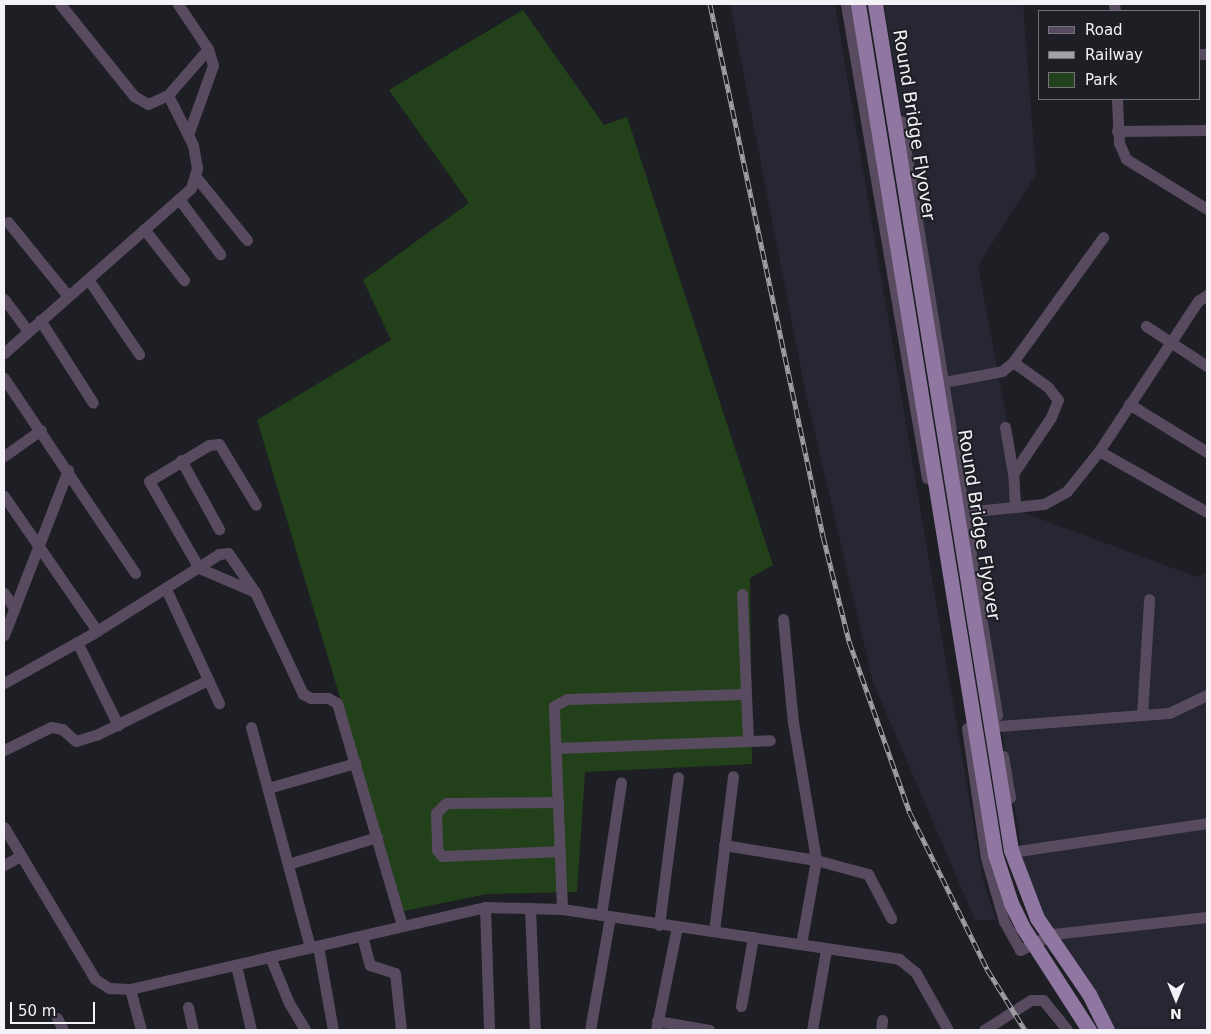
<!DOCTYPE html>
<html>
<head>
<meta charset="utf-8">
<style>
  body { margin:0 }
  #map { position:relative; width:1211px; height:1034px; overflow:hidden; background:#1e1e25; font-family:"DejaVu Sans",sans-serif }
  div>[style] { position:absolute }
  .built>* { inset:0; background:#262733 }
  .green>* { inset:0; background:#224019 }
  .minor>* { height:11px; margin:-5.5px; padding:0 5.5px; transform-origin:5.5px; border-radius:5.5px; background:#584b60 }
  .rail>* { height:5px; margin-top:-2.5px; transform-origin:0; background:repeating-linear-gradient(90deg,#1e1e25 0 9px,#a1a1a6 0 18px); box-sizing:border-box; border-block:1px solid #a1a1a6 }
  .major-bridge>* { height:15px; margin:-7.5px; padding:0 7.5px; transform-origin:7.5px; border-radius:7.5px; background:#9077a1 }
  span { translate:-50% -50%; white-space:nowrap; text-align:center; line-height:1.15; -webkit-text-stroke:4px #1e1e25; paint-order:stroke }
  .street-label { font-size:18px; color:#f2f2f7 }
  .frame { position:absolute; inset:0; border:5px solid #f2f2f7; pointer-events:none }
  .legend { position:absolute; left:1038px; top:10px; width:162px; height:90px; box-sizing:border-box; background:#1e1e25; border:1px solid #737379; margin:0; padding:6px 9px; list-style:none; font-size:15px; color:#f2f2f7 }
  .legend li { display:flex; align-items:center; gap:10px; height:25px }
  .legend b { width:25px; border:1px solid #737379 }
  .north { position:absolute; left:1151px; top:974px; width:50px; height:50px; -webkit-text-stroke:4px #1e1e25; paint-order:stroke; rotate:180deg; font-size:14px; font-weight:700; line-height:20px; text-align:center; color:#f2f2f7 }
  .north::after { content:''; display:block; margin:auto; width:18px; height:22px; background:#f2f2f7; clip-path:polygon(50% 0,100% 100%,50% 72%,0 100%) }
  .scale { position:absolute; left:10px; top:1002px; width:85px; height:22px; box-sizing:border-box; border:2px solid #f2f2f7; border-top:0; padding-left:6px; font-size:15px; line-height:18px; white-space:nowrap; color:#f2f2f7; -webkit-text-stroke:4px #1e1e25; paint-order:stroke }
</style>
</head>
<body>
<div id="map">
  <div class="built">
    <div style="clip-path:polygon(730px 4px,835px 4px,983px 880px,996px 920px,975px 920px,873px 682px,806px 395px)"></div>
    <div style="clip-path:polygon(884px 4px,1023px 4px,1036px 174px,978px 266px,1024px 513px,1197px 577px,1207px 573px,1207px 1030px,1106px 1030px,1030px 902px)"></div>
  </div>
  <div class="green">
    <div style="clip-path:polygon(523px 10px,604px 125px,627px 117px,773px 565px,750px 578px,752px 764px,585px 772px,577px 892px,487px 894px,404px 911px,257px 420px,391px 340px,363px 280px,469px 203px,389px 90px)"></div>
  </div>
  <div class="minor">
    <div style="left:60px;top:4px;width:118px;rotate:51.2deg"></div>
    <div style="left:134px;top:96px;width:16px;rotate:30deg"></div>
    <div style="left:148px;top:104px;width:22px;rotate:-24deg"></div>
    <div style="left:168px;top:95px;width:61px;rotate:-49deg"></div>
    <div style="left:208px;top:49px;width:54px;rotate:-123.7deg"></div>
    <div style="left:846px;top:4px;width:481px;rotate:80.3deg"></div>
    <div style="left:1114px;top:4px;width:7px;rotate:82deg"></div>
    <div style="left:1200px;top:54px;width:7px"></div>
    <div style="left:1117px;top:99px;width:44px;rotate:87.4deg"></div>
    <div style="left:1119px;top:143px;width:17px;rotate:66deg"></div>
    <div style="left:1126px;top:159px;width:95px;rotate:31.7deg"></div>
    <div style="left:901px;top:121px;width:602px;rotate:80.82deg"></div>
    <div style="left:1117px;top:131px;width:90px;rotate:-0.6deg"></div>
    <div style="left:188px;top:135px;width:74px;rotate:-70.3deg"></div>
    <div style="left:213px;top:65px;width:17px;rotate:-107deg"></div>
    <div style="left:196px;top:177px;width:81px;rotate:51deg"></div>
    <div style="left:179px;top:199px;width:69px;rotate:53.3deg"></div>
    <div style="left:8px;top:222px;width:95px;rotate:51deg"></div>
    <div style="left:144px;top:229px;width:65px;rotate:51.9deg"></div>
    <div style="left:88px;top:279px;width:91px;rotate:55.8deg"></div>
    <div style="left:4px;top:299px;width:40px;rotate:53deg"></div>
    <div style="left:40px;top:320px;width:98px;rotate:57.4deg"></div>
    <div style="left:1146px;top:326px;width:73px;rotate:33.3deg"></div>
    <div style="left:4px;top:353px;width:249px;rotate:-41.4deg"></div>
    <div style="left:191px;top:188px;width:21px;rotate:-73deg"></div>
    <div style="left:197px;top:168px;width:23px;rotate:-100deg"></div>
    <div style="left:193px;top:145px;width:56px;rotate:-116.6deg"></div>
    <div style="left:4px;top:378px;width:235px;rotate:56.1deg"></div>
    <div style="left:944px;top:382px;width:59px;rotate:-10.7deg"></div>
    <div style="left:1002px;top:371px;width:14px;rotate:-39deg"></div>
    <div style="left:1129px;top:404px;width:92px;rotate:31.6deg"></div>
    <div style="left:1005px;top:427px;width:48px;rotate:80.3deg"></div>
    <div style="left:1099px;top:451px;width:124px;rotate:29.5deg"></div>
    <div style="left:4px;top:456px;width:45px;rotate:-35.1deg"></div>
    <div style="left:181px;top:460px;width:79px;rotate:61.2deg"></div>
    <div style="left:4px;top:496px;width:164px;rotate:55.4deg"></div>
    <div style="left:1015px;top:507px;width:33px;rotate:-93deg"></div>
    <div style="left:1013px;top:474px;width:69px;rotate:-56.3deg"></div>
    <div style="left:1051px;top:417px;width:18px;rotate:-68deg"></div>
    <div style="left:1058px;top:400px;width:16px;rotate:-128deg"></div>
    <div style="left:1048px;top:387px;width:43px;rotate:-144.5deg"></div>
    <div style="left:1013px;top:362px;width:154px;rotate:-54.2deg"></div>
    <div style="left:964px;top:512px;width:80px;rotate:-5.7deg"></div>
    <div style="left:1044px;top:504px;width:26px;rotate:-29deg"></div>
    <div style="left:1067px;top:491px;width:51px;rotate:-51.3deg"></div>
    <div style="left:1099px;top:451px;width:180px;rotate:-56.6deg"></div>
    <div style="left:1198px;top:301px;width:11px;rotate:-34deg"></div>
    <div style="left:166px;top:589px;width:126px;rotate:65.1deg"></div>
    <div style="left:255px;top:592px;width:61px;rotate:-156.8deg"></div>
    <div style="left:199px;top:568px;width:100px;rotate:-119.9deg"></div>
    <div style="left:149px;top:481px;width:70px;rotate:-31deg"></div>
    <div style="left:209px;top:445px;width:10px;rotate:-6deg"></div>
    <div style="left:219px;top:444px;width:71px;rotate:58.8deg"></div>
    <div style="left:4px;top:593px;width:18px;rotate:56deg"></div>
    <div style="left:783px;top:619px;width:103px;rotate:84.5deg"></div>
    <div style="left:793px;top:722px;width:140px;rotate:80.5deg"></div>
    <div style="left:816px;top:860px;width:85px;rotate:100.1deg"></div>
    <div style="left:4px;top:635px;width:177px;rotate:-68.8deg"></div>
    <div style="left:77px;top:642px;width:93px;rotate:63.7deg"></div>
    <div style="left:4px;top:683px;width:101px;rotate:-29.1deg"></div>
    <div style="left:92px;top:634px;width:150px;rotate:-32.2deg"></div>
    <div style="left:219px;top:554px;width:9px;rotate:-6deg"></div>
    <div style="left:228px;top:553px;width:47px;rotate:55.3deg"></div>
    <div style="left:255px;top:592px;width:113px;rotate:64.8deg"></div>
    <div style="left:303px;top:694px;width:9px;rotate:27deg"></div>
    <div style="left:311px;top:698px;width:17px"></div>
    <div style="left:328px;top:698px;width:10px;rotate:29deg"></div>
    <div style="left:337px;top:703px;width:232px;rotate:73.7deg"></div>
    <div style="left:746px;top:694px;width:46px;rotate:87.5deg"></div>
    <div style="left:1142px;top:715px;width:116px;rotate:-86.5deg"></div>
    <div style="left:999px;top:726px;width:170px;rotate:-4.4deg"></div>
    <div style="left:1169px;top:713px;width:42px;rotate:-25.3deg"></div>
    <div style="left:251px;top:727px;width:228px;rotate:75deg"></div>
    <div style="left:967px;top:728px;width:131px;rotate:81.7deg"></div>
    <div style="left:986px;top:858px;width:66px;rotate:74.1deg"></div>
    <div style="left:1004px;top:921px;width:33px;rotate:61deg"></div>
    <div style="left:1020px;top:950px;width:37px;rotate:-26deg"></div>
    <div style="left:1053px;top:934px;width:155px;rotate:-6.3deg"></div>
    <div style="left:556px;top:748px;width:214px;rotate:-2.1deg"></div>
    <div style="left:4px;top:750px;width:52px;rotate:-26.1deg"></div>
    <div style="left:51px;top:727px;width:11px;rotate:10deg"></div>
    <div style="left:62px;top:729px;width:18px;rotate:41deg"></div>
    <div style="left:76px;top:741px;width:21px;rotate:-17deg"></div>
    <div style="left:96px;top:735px;width:125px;rotate:-26.2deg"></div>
    <div style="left:1003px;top:756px;width:42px;rotate:80.3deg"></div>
    <div style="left:268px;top:788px;width:91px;rotate:-16deg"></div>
    <div style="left:558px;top:802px;width:112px;rotate:179.5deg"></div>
    <div style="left:446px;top:803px;width:14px;rotate:135deg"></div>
    <div style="left:436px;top:813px;width:37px;rotate:88deg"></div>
    <div style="left:437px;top:850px;width:8px;rotate:50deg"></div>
    <div style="left:442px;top:856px;width:118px;rotate:-2.4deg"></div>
    <div style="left:4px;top:827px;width:177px;rotate:59.1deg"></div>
    <div style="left:95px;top:979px;width:17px;rotate:33deg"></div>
    <div style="left:109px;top:988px;width:21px;rotate:3deg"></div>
    <div style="left:130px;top:989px;width:364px;rotate:-13deg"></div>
    <div style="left:485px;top:907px;width:77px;rotate:1.5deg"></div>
    <div style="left:562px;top:909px;width:341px;rotate:8.4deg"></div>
    <div style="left:899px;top:959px;width:22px;rotate:39deg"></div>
    <div style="left:916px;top:973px;width:65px;rotate:60.7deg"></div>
    <div style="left:724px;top:845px;width:93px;rotate:9.3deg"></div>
    <div style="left:816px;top:860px;width:54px;rotate:15.1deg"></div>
    <div style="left:868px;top:874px;width:50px;rotate:62.4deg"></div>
    <div style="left:1018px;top:851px;width:191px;rotate:-8.4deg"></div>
    <div style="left:288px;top:864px;width:93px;rotate:-16.9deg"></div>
    <div style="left:4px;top:865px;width:18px;rotate:-29deg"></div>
    <div style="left:485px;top:907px;width:123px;rotate:88.1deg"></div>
    <div style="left:530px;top:908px;width:122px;rotate:87.7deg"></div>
    <div style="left:562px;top:909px;width:203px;rotate:-92.3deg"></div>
    <div style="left:554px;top:706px;width:15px;rotate:-28deg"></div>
    <div style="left:567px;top:699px;width:179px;rotate:-1.6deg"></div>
    <div style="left:746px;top:694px;width:100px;rotate:-92.3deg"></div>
    <div style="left:601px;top:915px;width:134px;rotate:-81.4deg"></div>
    <div style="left:659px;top:925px;width:149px;rotate:-82.7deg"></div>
    <div style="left:714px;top:931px;width:156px;rotate:-83deg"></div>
    <div style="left:362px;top:936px;width:30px;rotate:75deg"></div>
    <div style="left:370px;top:965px;width:26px;rotate:18deg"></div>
    <div style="left:395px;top:973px;width:57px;rotate:84deg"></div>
    <div style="left:318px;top:946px;width:85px;rotate:79.9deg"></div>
    <div style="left:270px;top:957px;width:50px;rotate:67.6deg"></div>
    <div style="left:289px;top:1003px;width:31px;rotate:59deg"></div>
    <div style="left:236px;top:965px;width:67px;rotate:77deg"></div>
    <div style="left:130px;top:989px;width:42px;rotate:75deg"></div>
    <div style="left:741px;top:1006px;width:70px;rotate:-80.1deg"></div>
    <div style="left:188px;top:1007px;width:24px;rotate:78deg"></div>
    <div style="left:57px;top:1018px;width:13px;rotate:63deg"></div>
    <div style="left:657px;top:1021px;width:53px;rotate:9.8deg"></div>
    <div style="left:590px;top:1030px;width:115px;rotate:-80deg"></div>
    <div style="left:656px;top:1030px;width:105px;rotate:-78.5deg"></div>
    <div style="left:812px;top:1030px;width:81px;rotate:-80.1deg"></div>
    <div style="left:881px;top:1030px;width:10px;rotate:-84deg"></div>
    <div style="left:984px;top:1030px;width:56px;rotate:-32.6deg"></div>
    <div style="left:1031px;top:1000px;width:12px"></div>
    <div style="left:1043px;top:1000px;width:38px;rotate:51deg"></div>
  </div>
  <div class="rail">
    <div style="left:710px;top:4px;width:544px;rotate:78.01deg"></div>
    <div style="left:823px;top:536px;width:108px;rotate:76.1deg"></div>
    <div style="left:849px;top:641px;width:182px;rotate:70.5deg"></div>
    <div style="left:910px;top:813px;width:174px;rotate:63.7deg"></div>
    <div style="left:987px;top:969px;width:72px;rotate:58.1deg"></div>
  </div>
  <div class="major-bridge">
    <div style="left:858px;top:4px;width:861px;rotate:80.84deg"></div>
    <div style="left:995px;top:854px;width:52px;rotate:71.9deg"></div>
    <div style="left:1011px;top:903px;width:25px;rotate:64deg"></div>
    <div style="left:1022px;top:926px;width:124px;rotate:57.2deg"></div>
    <div style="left:875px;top:4px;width:857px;rotate:80.87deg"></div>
    <div style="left:1011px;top:850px;width:73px;rotate:69.1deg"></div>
    <div style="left:1037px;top:918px;width:92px;rotate:55.6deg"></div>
    <div style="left:1089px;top:994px;width:40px;rotate:63.4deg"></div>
  </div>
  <div class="street-label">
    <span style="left:914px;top:125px;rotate:81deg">Round Bridge Flyover</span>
    <span style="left:979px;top:525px;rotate:81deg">Round Bridge Flyover</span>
  </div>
  <div class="frame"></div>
  <ul class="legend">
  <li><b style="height:6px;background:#584b60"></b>Road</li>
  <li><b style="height:6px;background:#a1a1a6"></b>Railway</li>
  <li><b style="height:14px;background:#224019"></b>Park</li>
  </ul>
  <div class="north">N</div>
  <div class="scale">50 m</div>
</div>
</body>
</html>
